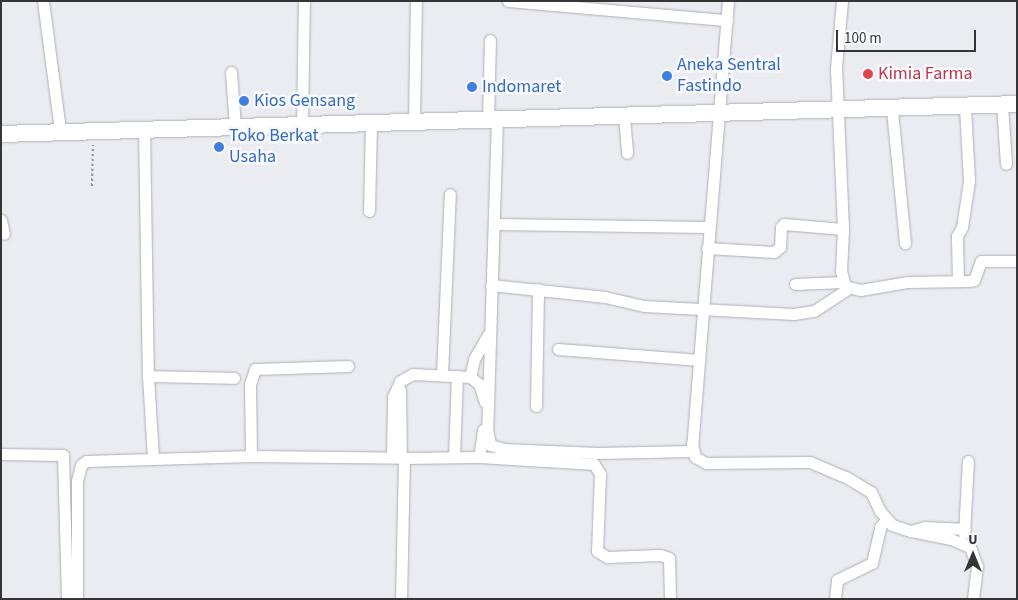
<!DOCTYPE html>
<html>
<head>
<meta charset="utf-8">
<style>
  body { margin:0 }
  #map { position:relative; width:1018px; height:600px; overflow:hidden; background:#eaecf1; font-family:"Source Sans 3",sans-serif }
  div>[style] { position:absolute }
  .path>* { height:2px; margin-top:-1px; transform-origin:0; background:repeating-linear-gradient(90deg,#8f9093 0 2.5px,transparent 0 5px) }
  .roads { filter:drop-shadow(0 0 1px #adafb4) drop-shadow(0 0 1px #adafb4) }
  .minor>* { height:11px; margin:-5.5px; padding:0 5.5px; transform-origin:5.5px; border-radius:5.5px; background:#fff }
  .highway>* { height:16px; margin:-8px; padding:0 8px; transform-origin:8px; border-radius:8px; background:#fff }
  .dots>* { width:14px; height:14px; translate:-50% -50%; box-sizing:border-box; border:2px solid #f8f9ff; border-radius:50% }
  span { translate:-50% -50%; white-space:nowrap; text-align:center; line-height:1.15; -webkit-text-stroke:5px #f8f9ff; paint-order:stroke }
  .shop-label { font-size:18px; color:#366cbe }
  .left { translate:0 -50%; text-align:left }
  .health-label { font-size:18px; color:#be3a42 }
  .frame { position:absolute; inset:0; border:2px solid #353537; pointer-events:none }
  .north { position:absolute; left:948px; top:530px; width:50px; height:50px; -webkit-text-stroke:4px #f8f9ff; paint-order:stroke; rotate:0deg; font-size:14px; font-weight:700; line-height:20px; text-align:center; color:#353537 }
  .north::after { content:''; display:block; margin:auto; width:18px; height:22px; background:#353537; clip-path:polygon(50% 0,100% 100%,50% 72%,0 100%) }
  .scale { position:absolute; left:836px; top:30px; width:140px; height:22px; box-sizing:border-box; border:2px solid #353537; border-top:0; padding-left:6px; font-size:15px; line-height:18px; white-space:nowrap; color:#353537; -webkit-text-stroke:4px #f8f9ff; paint-order:stroke }
</style>
</head>
<body>
<div id="map">
  <div class="path">
    <div style="left:92px;top:186px;width:41px;rotate:-88.6deg"></div>
  </div>
  <div class="roads">
    <div class="minor">
      <div style="left:43px;top:1px;width:131px;rotate:82.5deg"></div>
      <div style="left:508px;top:1px;width:220px;rotate:5deg"></div>
      <div style="left:728px;top:1px;width:444px;rotate:94.6deg"></div>
      <div style="left:692px;top:444px;width:13px;rotate:77deg"></div>
      <div style="left:695px;top:457px;width:13px;rotate:29deg"></div>
      <div style="left:706px;top:463px;width:104px;rotate:-0.6deg"></div>
      <div style="left:810px;top:462px;width:39px;rotate:23deg"></div>
      <div style="left:846px;top:477px;width:29px;rotate:31deg"></div>
      <div style="left:871px;top:492px;width:21px;rotate:65deg"></div>
      <div style="left:880px;top:511px;width:18px;rotate:49deg"></div>
      <div style="left:892px;top:525px;width:20px;rotate:18deg"></div>
      <div style="left:911px;top:531px;width:15px;rotate:-16deg"></div>
      <div style="left:925px;top:527px;width:40px;rotate:2.9deg"></div>
      <div style="left:842px;top:1px;width:67px;rotate:95.1deg"></div>
      <div style="left:836px;top:68px;width:161px;rotate:87.5deg"></div>
      <div style="left:843px;top:229px;width:42px;rotate:92.7deg"></div>
      <div style="left:841px;top:271px;width:16px;rotate:75deg"></div>
      <div style="left:845px;top:286px;width:16px;rotate:15deg"></div>
      <div style="left:860px;top:290px;width:49px;rotate:-9.5deg"></div>
      <div style="left:908px;top:282px;width:61px;rotate:-0.9deg"></div>
      <div style="left:969px;top:281px;width:5px;rotate:-11deg"></div>
      <div style="left:974px;top:280px;width:20px;rotate:-70deg"></div>
      <div style="left:981px;top:261px;width:36px"></div>
      <div style="left:231px;top:72px;width:54px;rotate:85.8deg"></div>
      <div style="left:1002px;top:105px;width:59px;rotate:86.1deg"></div>
      <div style="left:892px;top:110px;width:134px;rotate:84.4deg"></div>
      <div style="left:624px;top:117px;width:36px;rotate:85deg"></div>
      <div style="left:497px;top:119px;width:310px;rotate:91.8deg"></div>
      <div style="left:487px;top:429px;width:16px;rotate:79deg"></div>
      <div style="left:490px;top:445px;width:15px;rotate:16deg"></div>
      <div style="left:504px;top:449px;width:93px;rotate:2.5deg"></div>
      <div style="left:597px;top:453px;width:95px;rotate:-1.2deg"></div>
      <div style="left:488px;top:120px;width:80px;rotate:-88.6deg"></div>
      <div style="left:414px;top:122px;width:121px;rotate:-89.1deg"></div>
      <div style="left:302px;top:124px;width:123px;rotate:-89.1deg"></div>
      <div style="left:144px;top:128px;width:248px;rotate:89.1deg"></div>
      <div style="left:148px;top:376px;width:86px;rotate:1.3deg"></div>
      <div style="left:369px;top:211px;width:88px;rotate:-88.7deg"></div>
      <div style="left:1px;top:220px;width:14px;rotate:78deg"></div>
      <div style="left:495px;top:224px;width:214px;rotate:0.8deg"></div>
      <div style="left:707px;top:248px;width:67px;rotate:3.4deg"></div>
      <div style="left:774px;top:252px;width:8px;rotate:-40deg"></div>
      <div style="left:780px;top:247px;width:20px;rotate:-87deg"></div>
      <div style="left:781px;top:227px;width:4px;rotate:-45deg"></div>
      <div style="left:784px;top:224px;width:59px;rotate:4.8deg"></div>
      <div style="left:958px;top:281px;width:45px;rotate:-91.3deg"></div>
      <div style="left:957px;top:236px;width:10px;rotate:-61deg"></div>
      <div style="left:962px;top:227px;width:47px;rotate:-81.3deg"></div>
      <div style="left:969px;top:181px;width:74px;rotate:-93.1deg"></div>
      <div style="left:795px;top:284px;width:48px;rotate:-2.4deg"></div>
      <div style="left:491px;top:285px;width:115px;rotate:6deg"></div>
      <div style="left:605px;top:297px;width:40px;rotate:13deg"></div>
      <div style="left:644px;top:306px;width:150px;rotate:3.1deg"></div>
      <div style="left:794px;top:314px;width:20px;rotate:-9deg"></div>
      <div style="left:814px;top:311px;width:42px;rotate:-33.3deg"></div>
      <div style="left:558px;top:349px;width:142px;rotate:4.4deg"></div>
      <div style="left:348px;top:366px;width:93px;rotate:178.2deg"></div>
      <div style="left:255px;top:369px;width:16px;rotate:108deg"></div>
      <div style="left:250px;top:384px;width:72px;rotate:89.2deg"></div>
      <div style="left:251px;top:456px;width:153px;rotate:0.7deg"></div>
      <div style="left:404px;top:458px;width:141px;rotate:91.2deg"></div>
      <div style="left:442px;top:374px;width:180px;rotate:-87.5deg"></div>
      <div style="left:148px;top:376px;width:81px;rotate:86.5deg"></div>
      <div style="left:400px;top:390px;width:68px;rotate:89.2deg"></div>
      <div style="left:485px;top:402px;width:19px;rotate:-108deg"></div>
      <div style="left:479px;top:384px;width:11px;rotate:-142deg"></div>
      <div style="left:470px;top:377px;width:18px;rotate:-77deg"></div>
      <div style="left:474px;top:359px;width:28px;rotate:-60deg"></div>
      <div style="left:536px;top:406px;width:117px;rotate:-89deg"></div>
      <div style="left:483px;top:430px;width:27px;rotate:98deg"></div>
      <div style="left:479px;top:457px;width:115px;rotate:3.5deg"></div>
      <div style="left:594px;top:464px;width:12px;rotate:59deg"></div>
      <div style="left:600px;top:474px;width:77px;rotate:92.2deg"></div>
      <div style="left:597px;top:551px;width:12px;rotate:31deg"></div>
      <div style="left:607px;top:557px;width:53px;rotate:-2.2deg"></div>
      <div style="left:660px;top:555px;width:9px;rotate:18deg"></div>
      <div style="left:669px;top:558px;width:41px;rotate:88.6deg"></div>
      <div style="left:1px;top:454px;width:62px;rotate:0.9deg"></div>
      <div style="left:63px;top:455px;width:144px;rotate:88.4deg"></div>
      <div style="left:392px;top:457px;width:60px;rotate:-89deg"></div>
      <div style="left:393px;top:397px;width:17px;rotate:-66deg"></div>
      <div style="left:400px;top:381px;width:15px;rotate:-28deg"></div>
      <div style="left:413px;top:374px;width:57px;rotate:3deg"></div>
      <div style="left:454px;top:457px;width:81px;rotate:-87.9deg"></div>
      <div style="left:404px;top:458px;width:75px;rotate:-0.8deg"></div>
      <div style="left:911px;top:531px;width:41px;rotate:11.3deg"></div>
      <div style="left:951px;top:539px;width:21px;rotate:23deg"></div>
      <div style="left:970px;top:547px;width:20px;rotate:70deg"></div>
      <div style="left:977px;top:566px;width:33px;rotate:97deg"></div>
      <div style="left:964px;top:534px;width:73px;rotate:-86.9deg"></div>
      <div style="left:77px;top:599px;width:118px;rotate:-90deg"></div>
      <div style="left:77px;top:481px;width:16px;rotate:-76deg"></div>
      <div style="left:81px;top:465px;width:6px;rotate:-39deg"></div>
      <div style="left:86px;top:461px;width:165px;rotate:-1.7deg"></div>
      <div style="left:835px;top:599px;width:19px;rotate:-84deg"></div>
      <div style="left:837px;top:580px;width:39px;rotate:-26deg"></div>
      <div style="left:872px;top:563px;width:37px;rotate:-77deg"></div>
      <div style="left:880px;top:527px;width:9px;rotate:-49deg"></div>
    </div>
    <div class="highway">
      <div style="left:1px;top:134px;width:1016px;rotate:-1.69deg"></div>
    </div>
  </div>
  <div class="dots">
    <div style="left:868px;top:74px;background:#e0444e"></div>
    <div style="left:667px;top:76px;background:#3f7fe0"></div>
    <div style="left:472px;top:87px;background:#3f7fe0"></div>
    <div style="left:244px;top:101px;background:#3f7fe0"></div>
    <div style="left:219px;top:147px;background:#3f7fe0"></div>
  </div>
  <div class="shop-label">
    <span class="left" style="left:677px;top:76px">Aneka Sentral<br>Fastindo</span>
    <span class="left" style="left:482px;top:87px">Indomaret</span>
    <span class="left" style="left:254px;top:101px">Kios Gensang</span>
    <span class="left" style="left:229px;top:147px">Toko Berkat<br>Usaha</span>
  </div>
  <div class="health-label">
    <span class="left" style="left:878px;top:74px">Kimia Farma</span>
  </div>
  <div class="frame"></div>
  <div class="north">U</div>
  <div class="scale">100 m</div>
</div>
</body>
</html>
